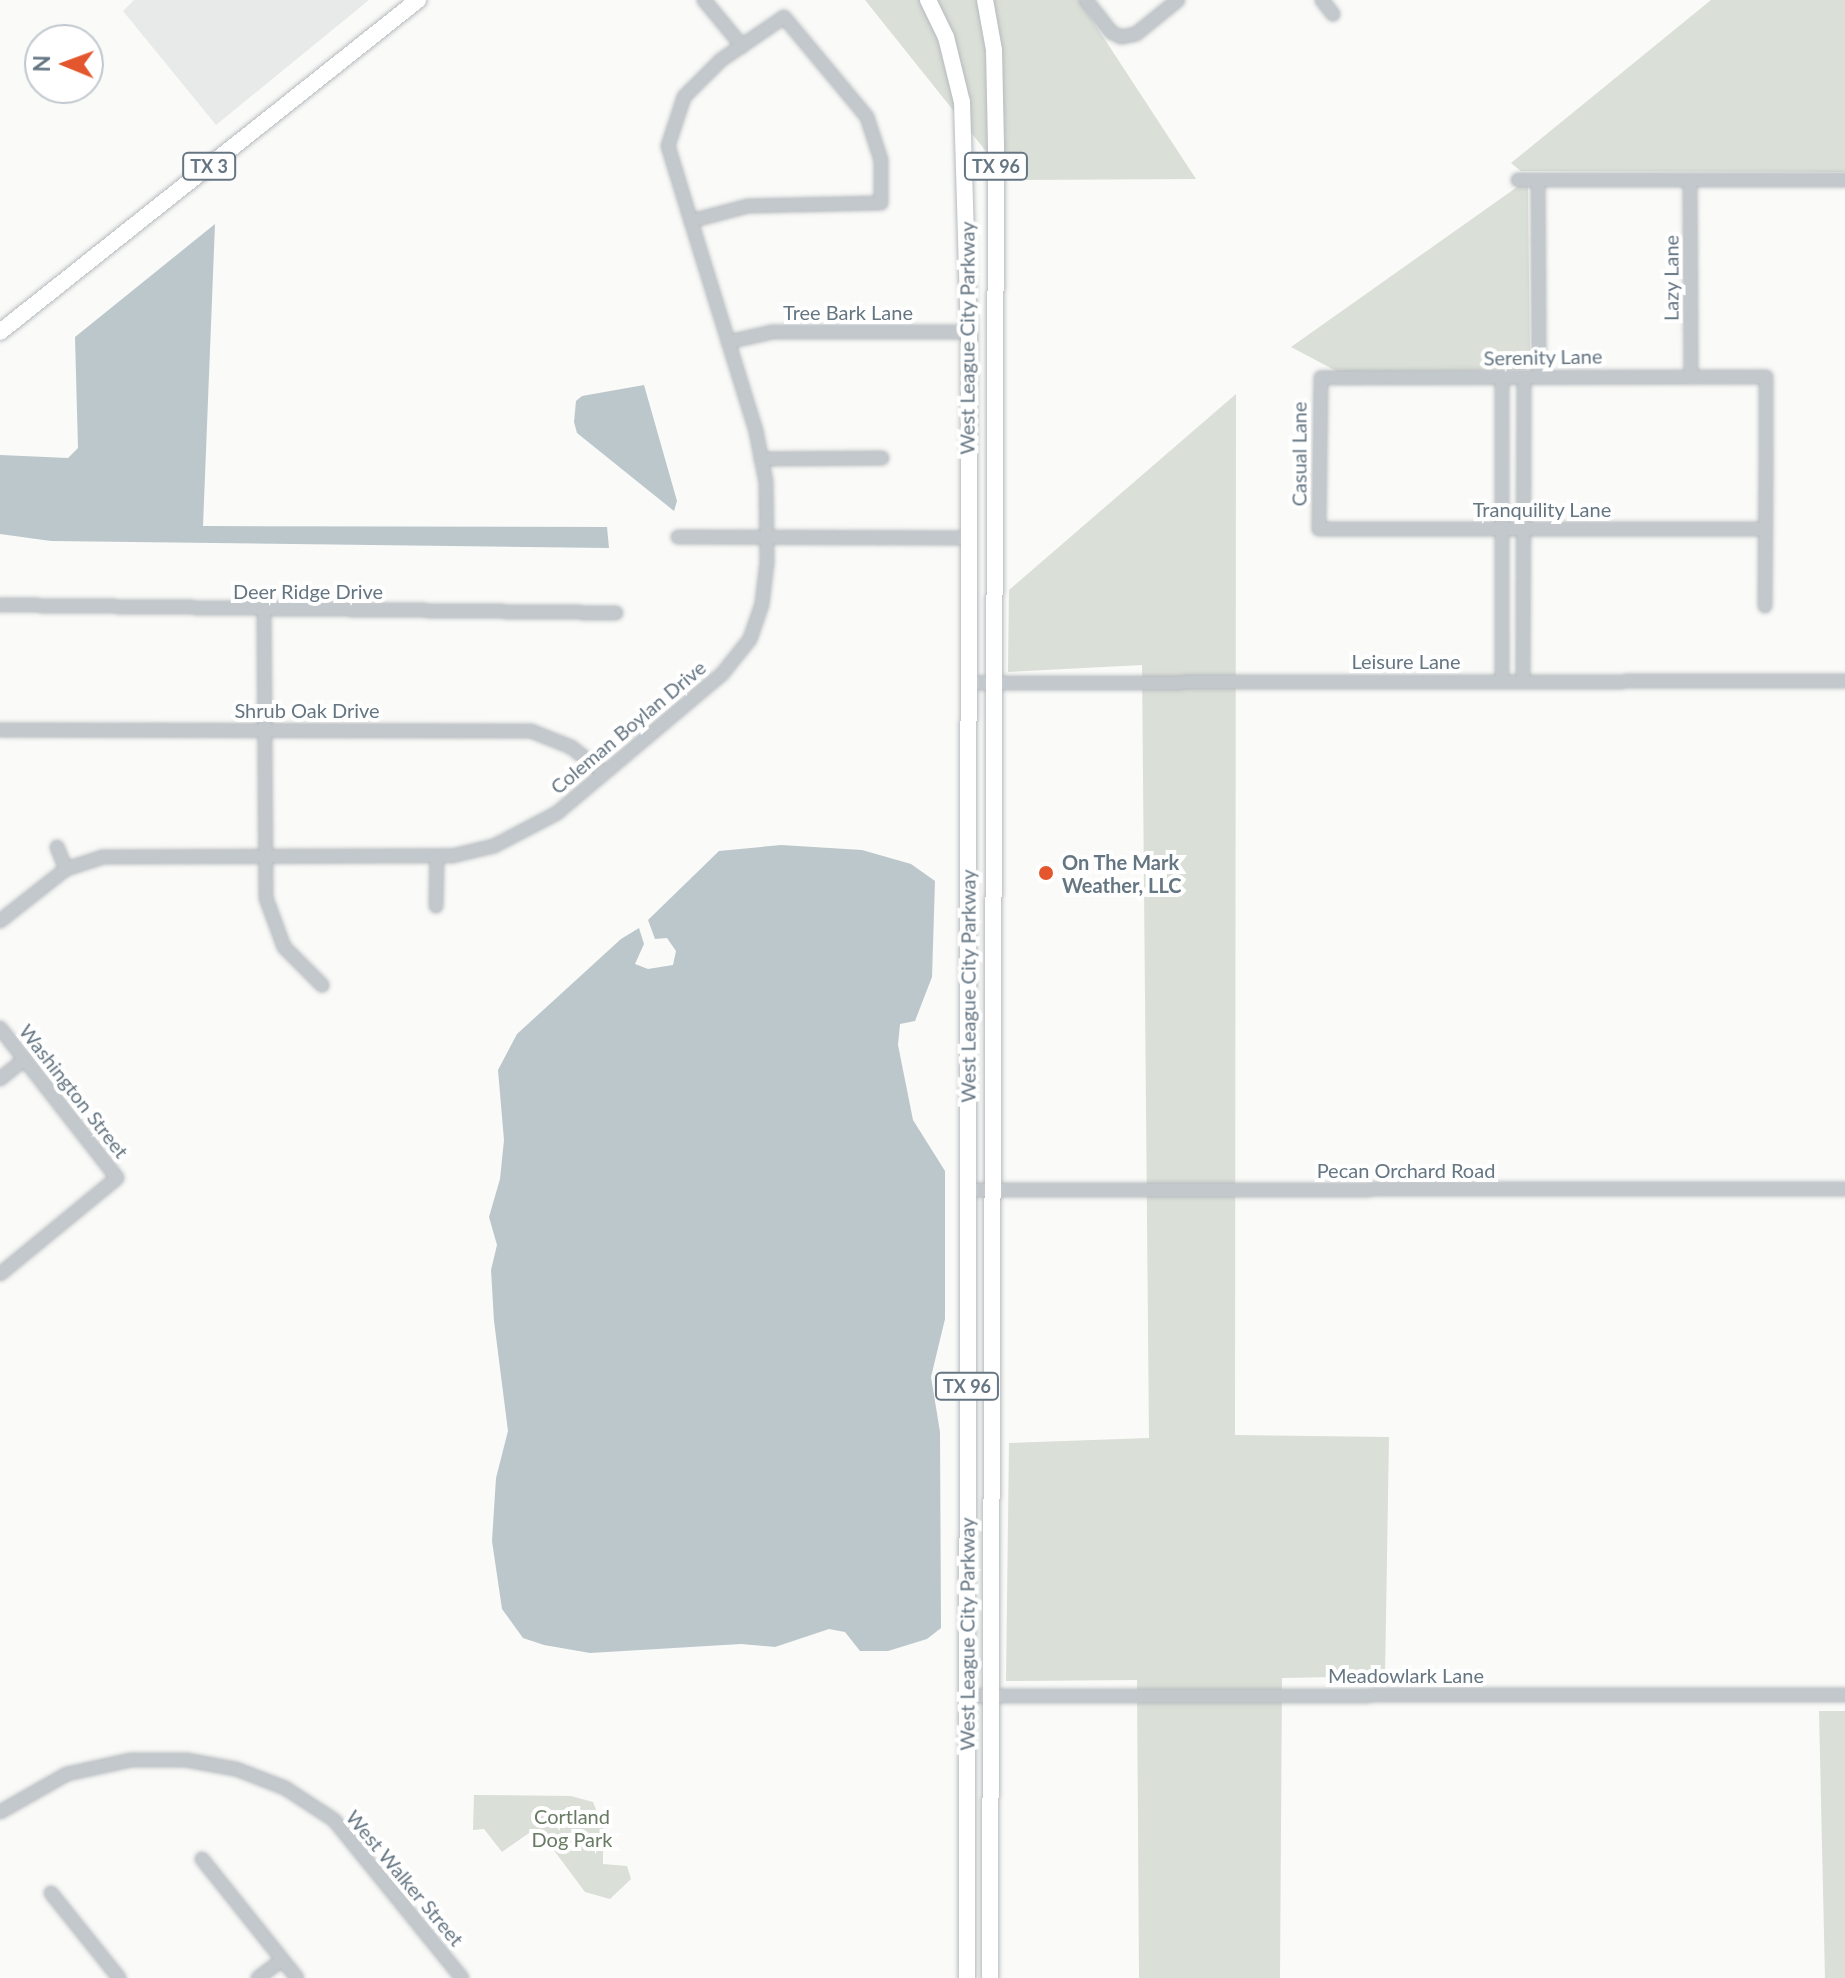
<!DOCTYPE html>
<html>
<head>
<meta charset="utf-8">
<style>
  body { margin:0 }
  #map { position:relative; width:1845px; height:1978px; overflow:hidden; background:#fafaf8; font-family:Lato,sans-serif }
  div>[style] { position:absolute }
  .built>* { inset:0; background:#e8e9e9 }
  .green>* { inset:0; background:#dadfd7 }
  .water>* { inset:0; background:#bbc7cb }
  .roads { filter:drop-shadow(0 0 2px #b5babe) drop-shadow(0 0 2px #b5babe) }
  .minor>* { height:12px; margin:-6px; padding:0 6px; transform-origin:6px; border-radius:6px; background:#c3c8cc }
  .major>* { height:16px; margin:-8px; padding:0 8px; transform-origin:8px; border-radius:8px; background:#fff }
  .dots>* { width:22px; height:22px; translate:-50% -50%; box-sizing:border-box; border:4px solid #fff; border-radius:50% }
  span { translate:-50% -50%; white-space:nowrap; text-align:center; line-height:1.15; -webkit-text-stroke:8px #fff; paint-order:stroke }
  .shield-label span { padding:2px 6px; background:#fff; border:2px solid; border-radius:6px; -webkit-text-stroke-width:0 }
  .shield-label { font-size:18px; color:#657683; font-weight:700 }
  .street-label { font-size:20px; color:#657683 }
  .poi-label { font-size:20px; color:#657683; font-weight:700 }
  .left { translate:0 -50%; text-align:left }
  .park-label { font-size:20px; color:#687a64 }
  .north { position:absolute; left:24px; top:24px; width:80px; height:80px; box-sizing:border-box; background:#fff; border:2px solid #c1c8cd; border-radius:50%; rotate:271deg; font-size:22px; font-weight:700; line-height:32px; text-align:center; color:#657683 }
  .north::after { content:''; display:block; margin:auto; width:28px; height:36px; background:#e4572e; clip-path:polygon(50% 0,100% 100%,50% 72%,0 100%) }
</style>
</head>
<body>
<div id="map">
  <div class="built">
    <div style="clip-path:polygon(134px 0,369px 0,216px 125px,123px 11px)"></div>
  </div>
  <div class="green">
    <div style="clip-path:polygon(865px 0,1079px 0,1196px 179px,1009px 180px)"></div>
    <div style="clip-path:polygon(1711px 0,1845px 0,1845px 172px,1521px 171px,1511px 163px)"></div>
    <div style="clip-path:polygon(1520px 185px,1528px 185px,1530px 362px,1526px 370px,1340px 373px,1291px 347px)"></div>
    <div style="clip-path:polygon(1236px 394px,1235px 1435px,1389px 1437px,1385px 1676px,1282px 1678px,1280px 1978px,1139px 1978px,1137px 1680px,1006px 1681px,1009px 1443px,1149px 1438px,1142px 665px,1008px 672px,1009px 590px)"></div>
    <div style="clip-path:polygon(1819px 1711px,1845px 1711px,1845px 1978px,1825px 1978px)"></div>
    <div style="clip-path:polygon(474px 1795px,571px 1796px,593px 1802px,603px 1827px,603px 1864px,627px 1866px,631px 1879px,610px 1899px,585px 1892px,544px 1837px,529px 1833px,502px 1852px,484px 1829px,473px 1830px)"></div>
  </div>
  <div class="water">
    <div style="clip-path:polygon(215px 224px,203px 526px,607px 527px,609px 548px,51px 541px,0 534px,0 455px,68px 458px,78px 448px,75px 337px)"></div>
    <div style="clip-path:polygon(644px 385px,677px 501px,674px 511px,577px 433px,574px 422px,576px 401px,582px 396px)"></div>
    <div style="clip-path:polygon(781px 845px,862px 850px,911px 864px,935px 881px,932px 977px,915px 1021px,900px 1024px,898px 1045px,913px 1120px,945px 1171px,945px 1319px,931px 1377px,940px 1432px,941px 1628px,927px 1639px,888px 1651px,860px 1651px,845px 1632px,829px 1629px,775px 1647px,741px 1644px,590px 1653px,544px 1645px,523px 1638px,502px 1609px,492px 1541px,496px 1478px,508px 1431px,494px 1321px,491px 1270px,497px 1245px,489px 1217px,500px 1179px,504px 1140px,498px 1070px,517px 1034px,621px 939px,639px 928px,644px 944px,635px 964px,648px 969px,673px 965px,676px 951px,667px 938px,655px 939px,648px 920px,719px 851px)"></div>
  </div>
  <div class="roads">
    <div class="minor">
      <div style="left:704px;top:0;width:60px;rotate:50.4deg"></div>
      <div style="left:1086px;top:0;width:41px;rotate:52deg"></div>
      <div style="left:1111px;top:32px;width:11px;rotate:27deg"></div>
      <div style="left:1121px;top:37px;width:15px;rotate:-11deg"></div>
      <div style="left:1136px;top:34px;width:54px;rotate:-39deg"></div>
      <div style="left:1322px;top:0;width:18px;rotate:52deg"></div>
      <div style="left:1518px;top:180px;width:327px"></div>
      <div style="left:1538px;top:180px;width:195px;rotate:89.7deg"></div>
      <div style="left:1690px;top:180px;width:197px;rotate:89.7deg"></div>
      <div style="left:728px;top:342px;width:45px;rotate:-12.8deg"></div>
      <div style="left:772px;top:332px;width:197px"></div>
      <div style="left:1502px;top:378px;width:303px;rotate:90deg"></div>
      <div style="left:761px;top:459px;width:121px;rotate:-0.5deg"></div>
      <div style="left:678px;top:537px;width:290px;rotate:0.2deg"></div>
      <div style="left:0;top:605px;width:616px;rotate:0.74deg"></div>
      <div style="left:1765px;top:606px;width:154px;rotate:-89.6deg"></div>
      <div style="left:1766px;top:452px;width:75px;rotate:-90deg"></div>
      <div style="left:1766px;top:377px;width:445px;rotate:179.9deg"></div>
      <div style="left:1321px;top:378px;width:151px;rotate:90.8deg"></div>
      <div style="left:1319px;top:529px;width:446px"></div>
      <div style="left:264px;top:611px;width:287px;rotate:89.6deg"></div>
      <div style="left:266px;top:898px;width:52px;rotate:69.8deg"></div>
      <div style="left:284px;top:947px;width:54px;rotate:45deg"></div>
      <div style="left:1523px;top:681px;width:302px;rotate:-89.8deg"></div>
      <div style="left:968px;top:683px;width:877px;rotate:-0.13deg"></div>
      <div style="left:0;top:730px;width:531px;rotate:0.11deg"></div>
      <div style="left:531px;top:731px;width:43px;rotate:21.8deg"></div>
      <div style="left:571px;top:747px;width:41px;rotate:38deg"></div>
      <div style="left:57px;top:847px;width:24px;rotate:68deg"></div>
      <div style="left:436px;top:906px;width:50px;rotate:-88.9deg"></div>
      <div style="left:0;top:921px;width:84px;rotate:-38.2deg"></div>
      <div style="left:66px;top:869px;width:38px;rotate:-18deg"></div>
      <div style="left:102px;top:857px;width:350px;rotate:-0.2deg"></div>
      <div style="left:452px;top:856px;width:43px;rotate:-13.4deg"></div>
      <div style="left:494px;top:846px;width:71px;rotate:-27.6deg"></div>
      <div style="left:557px;top:813px;width:216px;rotate:-40.1deg"></div>
      <div style="left:722px;top:674px;width:45px;rotate:-51.3deg"></div>
      <div style="left:750px;top:639px;width:37px;rotate:-71deg"></div>
      <div style="left:762px;top:604px;width:42px;rotate:-83.2deg"></div>
      <div style="left:767px;top:562px;width:80px;rotate:-90.7deg"></div>
      <div style="left:766px;top:482px;width:52px;rotate:-101.1deg"></div>
      <div style="left:756px;top:431px;width:220px;rotate:-107.2deg"></div>
      <div style="left:691px;top:221px;width:78px;rotate:-107deg"></div>
      <div style="left:668px;top:146px;width:52px;rotate:-71.9deg"></div>
      <div style="left:684px;top:97px;width:52px;rotate:-45deg"></div>
      <div style="left:721px;top:60px;width:76px;rotate:-34.3deg"></div>
      <div style="left:784px;top:17px;width:130px;rotate:50.3deg"></div>
      <div style="left:867px;top:117px;width:45px;rotate:72deg"></div>
      <div style="left:881px;top:160px;width:43px;rotate:90deg"></div>
      <div style="left:881px;top:203px;width:133px;rotate:178.7deg"></div>
      <div style="left:748px;top:206px;width:59px;rotate:165.3deg"></div>
      <div style="left:0;top:1028px;width:190px;rotate:52deg"></div>
      <div style="left:117px;top:1178px;width:151px;rotate:140.6deg"></div>
      <div style="left:0;top:1079px;width:32px;rotate:-39deg"></div>
      <div style="left:968px;top:1190px;width:877px;rotate:-0.07deg"></div>
      <div style="left:967px;top:1696px;width:878px;rotate:-0.07deg"></div>
      <div style="left:0;top:1812px;width:77px;rotate:-29.6deg"></div>
      <div style="left:67px;top:1774px;width:66px;rotate:-12.3deg"></div>
      <div style="left:131px;top:1760px;width:55px"></div>
      <div style="left:186px;top:1760px;width:51px;rotate:10.2deg"></div>
      <div style="left:236px;top:1769px;width:53px;rotate:21.2deg"></div>
      <div style="left:285px;top:1788px;width:59px;rotate:33.1deg"></div>
      <div style="left:334px;top:1820px;width:203px;rotate:51deg"></div>
      <div style="left:202px;top:1859px;width:152px;rotate:51.4deg"></div>
      <div style="left:51px;top:1893px;width:109px;rotate:51.3deg"></div>
      <div style="left:258px;top:1978px;width:30px;rotate:-37deg"></div>
    </div>
    <div class="major">
      <div style="left:928px;top:0;width:41px;rotate:64.1deg"></div>
      <div style="left:946px;top:37px;width:67px;rotate:76.2deg"></div>
      <div style="left:962px;top:102px;width:230px;rotate:88.3deg"></div>
      <div style="left:969px;top:332px;width:1646px;rotate:90.07deg"></div>
      <div style="left:985px;top:0;width:51px;rotate:79.8deg"></div>
      <div style="left:994px;top:50px;width:97px;rotate:88.8deg"></div>
      <div style="left:996px;top:147px;width:1831px;rotate:90.19deg"></div>
      <div style="left:0;top:332px;width:534px;rotate:-38.46deg"></div>
    </div>
  </div>
  <div class="dots">
    <div style="left:1046px;top:873px;background:#e4572e"></div>
  </div>
  <div class="shield-label">
    <span style="left:209px;top:166px">TX 3</span>
    <span style="left:996px;top:166px">TX 96</span>
    <span style="left:967px;top:1386px">TX 96</span>
  </div>
  <div class="street-label">
    <span style="left:1671px;top:278px;rotate:-90deg">Lazy Lane</span>
    <span style="left:848px;top:312px">Tree Bark Lane</span>
    <span style="left:967px;top:338px;rotate:-90deg">West League City Parkway</span>
    <span style="left:1543px;top:357px;rotate:-1deg">Serenity Lane</span>
    <span style="left:1299px;top:454px;rotate:-90deg">Casual Lane</span>
    <span style="left:1542px;top:509px">Tranquility Lane</span>
    <span style="left:308px;top:591px">Deer Ridge Drive</span>
    <span style="left:1406px;top:661px">Leisure Lane</span>
    <span style="left:307px;top:710px">Shrub Oak Drive</span>
    <span style="left:628px;top:727px;rotate:-40deg">Coleman Boylan Drive</span>
    <span style="left:968px;top:986px;rotate:-90deg">West League City Parkway</span>
    <span style="left:74px;top:1091px;rotate:52deg">Washington Street</span>
    <span style="left:1406px;top:1170px">Pecan Orchard Road</span>
    <span style="left:967px;top:1634px;rotate:-90deg">West League City Parkway</span>
    <span style="left:1406px;top:1675px">Meadowlark Lane</span>
    <span style="left:405px;top:1878px;rotate:50deg">West Walker Street</span>
  </div>
  <div class="poi-label">
    <span class="left" style="left:1062px;top:874px">On The Mark<br>Weather, LLC</span>
  </div>
  <div class="park-label">
    <span style="left:572px;top:1828px">Cortland<br>Dog Park</span>
  </div>
  <div class="north">N</div>
</div>
</body>
</html>
